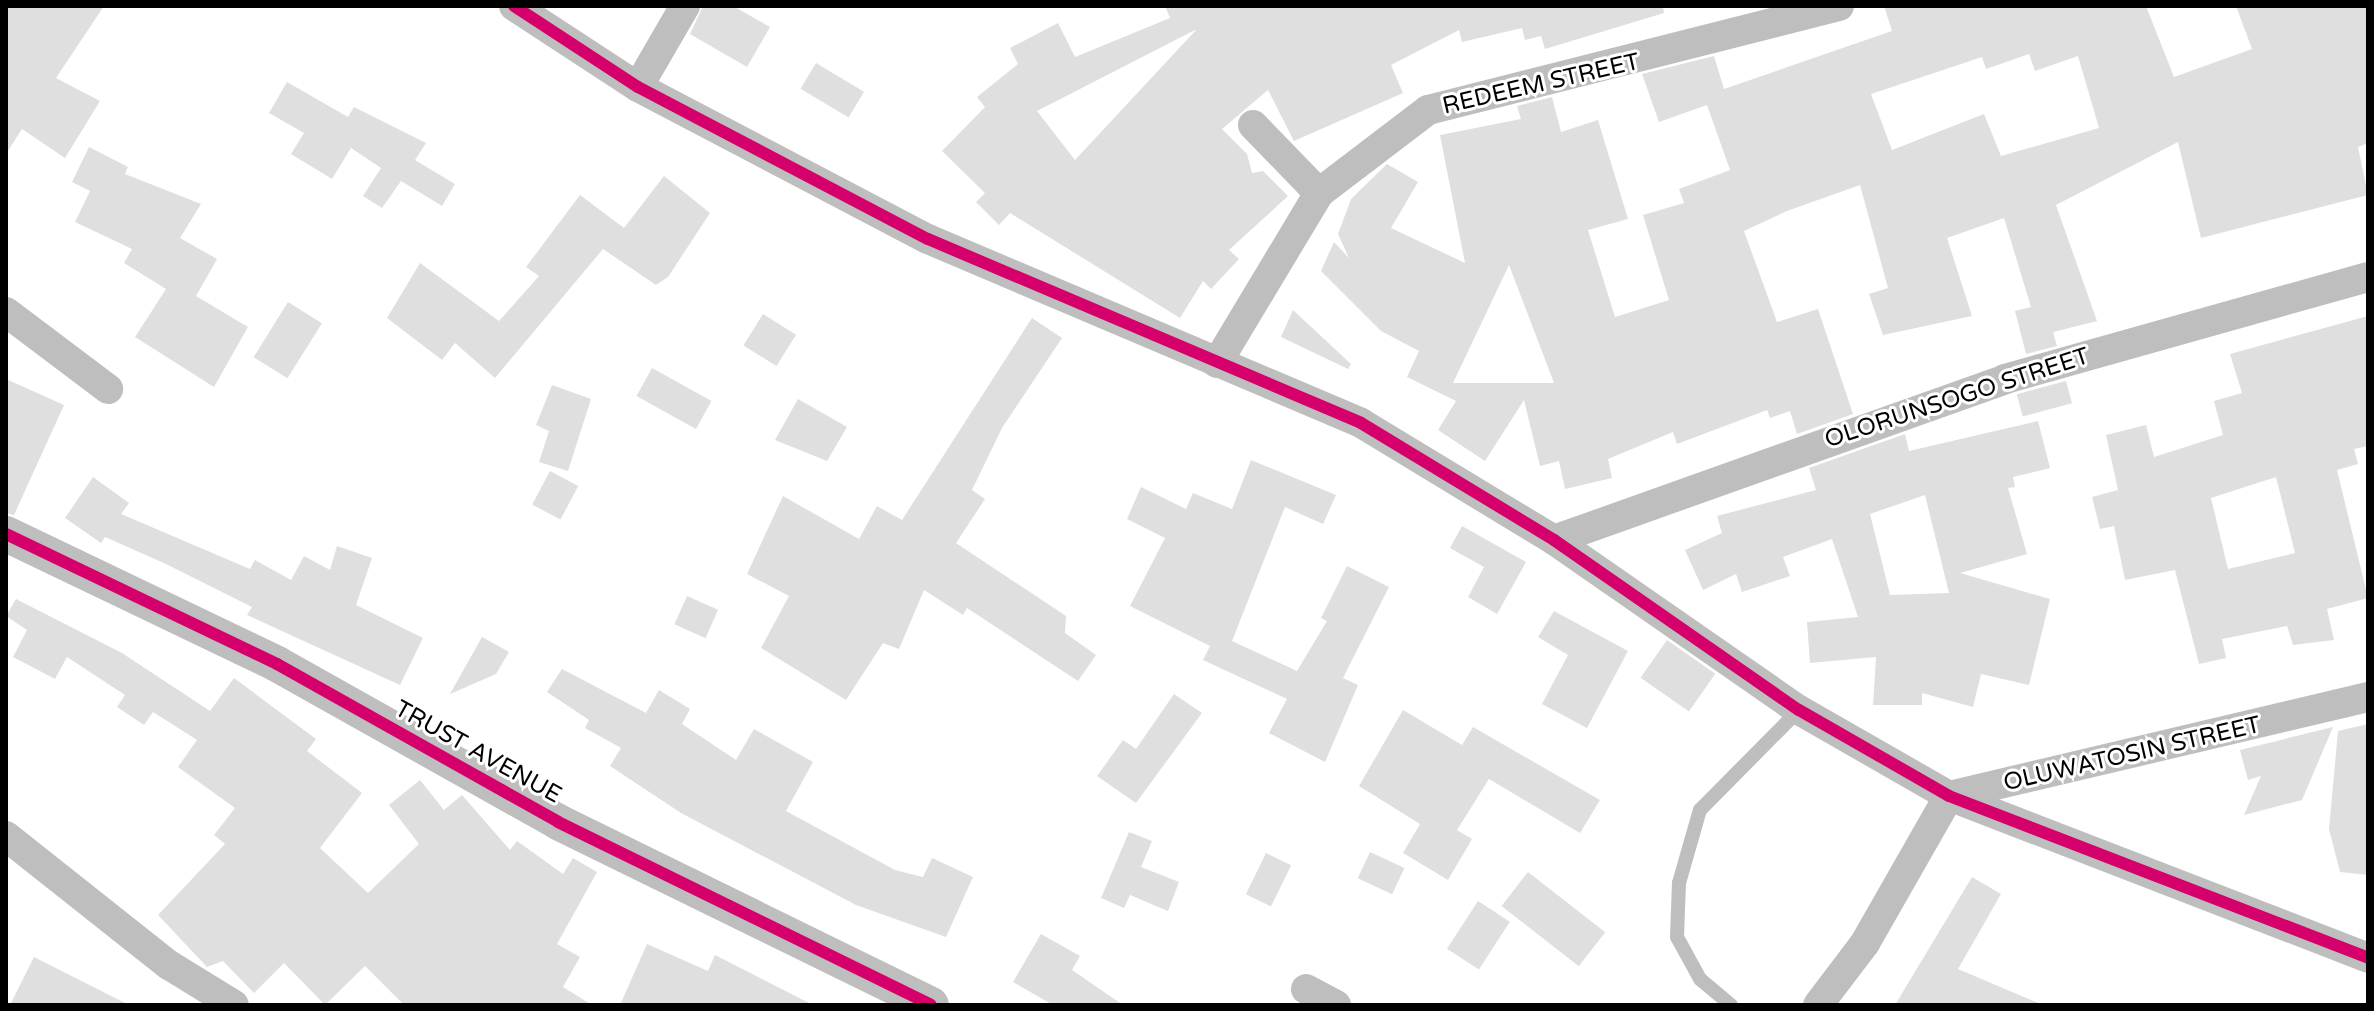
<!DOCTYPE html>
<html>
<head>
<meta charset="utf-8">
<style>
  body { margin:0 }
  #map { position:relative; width:2374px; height:1011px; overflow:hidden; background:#fff; font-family:"Varela Round",sans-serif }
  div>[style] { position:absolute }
  .building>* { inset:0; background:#dfdfdf; transform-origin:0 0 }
  .service>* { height:14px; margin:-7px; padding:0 7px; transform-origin:7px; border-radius:7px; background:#bebebe }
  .minor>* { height:30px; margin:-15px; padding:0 15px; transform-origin:15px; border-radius:15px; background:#bebebe }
  .tertiary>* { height:36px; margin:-18px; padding:0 18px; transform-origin:18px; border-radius:18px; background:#bebebe }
  .cycleway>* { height:12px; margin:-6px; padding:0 6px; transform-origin:6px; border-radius:6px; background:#d6006c }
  span { translate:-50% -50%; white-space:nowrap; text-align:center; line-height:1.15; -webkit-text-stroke:6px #fff; paint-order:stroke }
  .street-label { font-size:24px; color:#000 }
  .frame { position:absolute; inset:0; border:8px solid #000; pointer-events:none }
</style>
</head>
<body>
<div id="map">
  <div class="building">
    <div style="clip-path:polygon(6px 6px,104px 6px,56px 78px,100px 101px,65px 158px,22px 129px,6px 154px)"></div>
    <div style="clip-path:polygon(703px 6px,733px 6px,770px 27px,747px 67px,690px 34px)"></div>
    <div style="clip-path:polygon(evenodd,1165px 6px,1663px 6px,1664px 13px,1545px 49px,1541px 36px,1525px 40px,1522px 28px,1462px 42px,1459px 30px,1391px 65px,1403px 93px,1294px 141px,1268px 90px,1222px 129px,1247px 154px,1252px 173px,1263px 171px,1288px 196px,1229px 250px,1239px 259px,1211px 289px,1203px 281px,1180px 318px,1010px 213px,999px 225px,976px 202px,985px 193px,942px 151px,985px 107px,977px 97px,1018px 64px,1010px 48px,1058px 23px,1075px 57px,1170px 18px,1165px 6px,1196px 30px,1075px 160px,1037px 111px,1193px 31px,1196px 30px)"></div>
    <div style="clip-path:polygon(evenodd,1884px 6px,2146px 6px,2174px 77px,2252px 49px,2236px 6px,2368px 6px,2368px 143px,2358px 147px,2368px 195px,2201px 238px,2178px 142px,2056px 205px,2097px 321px,2053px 332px,2057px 346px,2026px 354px,2015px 311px,2031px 307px,2004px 218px,1947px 238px,1972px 316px,1883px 335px,1869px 294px,1888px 288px,1860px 185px,1787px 211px,1744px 231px,1777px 322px,1818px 309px,1853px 414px,1797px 434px,1790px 411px,1770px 418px,1767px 410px,1677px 444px,1673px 432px,1608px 459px,1612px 478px,1565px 489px,1559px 461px,1540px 466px,1524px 400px,1485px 461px,1438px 430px,1456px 401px,1407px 377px,1419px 351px,1381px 331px,1321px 271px,1334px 242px,1349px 258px,1338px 234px,1351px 199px,1387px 164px,1418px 182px,1391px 228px,1465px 263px,1440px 135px,1521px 119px,1517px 106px,1552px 97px,1561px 132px,1598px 120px,1628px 219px,1588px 230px,1615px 317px,1669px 300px,1643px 215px,1684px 203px,1679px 189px,1730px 170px,1707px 105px,1659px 122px,1642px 74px,1714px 56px,1724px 89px,1892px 31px,1884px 6px,2029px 54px,2035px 71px,2078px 56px,2099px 128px,2001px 156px,1984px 114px,1892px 150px,1871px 94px,1982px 57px,1986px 69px,2029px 54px,1884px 6px,1509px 265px,1554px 383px,1453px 383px,1509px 265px)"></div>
    <div style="left:816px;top:63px;width:56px;height:30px;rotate:31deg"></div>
    <div style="clip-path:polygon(287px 82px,348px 117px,354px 107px,426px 143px,415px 160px,455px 184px,442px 206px,401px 181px,382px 208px,363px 196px,381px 168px,351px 148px,332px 179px,291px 154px,304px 133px,269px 113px)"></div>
    <div style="clip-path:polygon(89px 147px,128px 167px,125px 174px,201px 204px,180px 238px,217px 259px,196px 296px,248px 327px,214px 387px,135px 337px,166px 289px,124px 263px,132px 249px,75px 222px,90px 191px,72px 182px)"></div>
    <div style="clip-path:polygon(664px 176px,710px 213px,668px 277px,656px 285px,603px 249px,495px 378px,455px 343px,442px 360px,387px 318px,420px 263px,499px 321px,539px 276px,526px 267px,580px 195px,624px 228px)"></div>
    <div style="left:288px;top:302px;width:40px;height:65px;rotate:32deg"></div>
    <div style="clip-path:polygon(1293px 310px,1351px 364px,1348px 369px,1281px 337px)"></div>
    <div style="left:763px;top:314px;width:39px;height:37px;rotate:32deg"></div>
    <div style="clip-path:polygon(evenodd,2368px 316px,2368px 446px,2354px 449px,2358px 464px,2337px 470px,2368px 598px,2327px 609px,2334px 640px,2293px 645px,2287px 626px,2222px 639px,2226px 658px,2199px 664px,2175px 570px,2125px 580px,2114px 526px,2100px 529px,2092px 497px,2118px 490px,2106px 435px,2146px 425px,2154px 457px,2223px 435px,2214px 401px,2242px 393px,2230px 354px,2368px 316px,2276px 477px,2295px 553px,2228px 569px,2211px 498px,2276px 477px)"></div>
    <div style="clip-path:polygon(1032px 318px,1062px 338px,1002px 428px,972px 490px,985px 499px,956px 543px,1066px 616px,1065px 633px,1096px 655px,1078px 681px,967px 608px,963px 615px,924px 590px,899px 649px,883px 643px,846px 700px,761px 648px,789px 596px,747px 574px,783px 496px,859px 539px,877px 506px,902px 520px)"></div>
    <div style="left:652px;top:368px;width:68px;height:32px;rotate:29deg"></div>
    <div style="clip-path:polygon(6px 379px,64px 405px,14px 515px,6px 513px)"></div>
    <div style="left:2066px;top:381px;width:23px;height:51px;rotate:75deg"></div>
    <div style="clip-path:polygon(552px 385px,591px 399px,568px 471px,539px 462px,549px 431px,536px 425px)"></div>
    <div style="clip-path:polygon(798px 399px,847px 427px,827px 461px,775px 440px)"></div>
    <div style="clip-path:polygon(evenodd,2038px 421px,2050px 468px,2013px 477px,2015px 487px,2008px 488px,2027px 554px,1960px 573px,2050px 599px,2029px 685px,1981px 674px,1973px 707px,1922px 693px,1922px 705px,1873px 705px,1876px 657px,1810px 663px,1807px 622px,1858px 617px,1832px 539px,1783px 557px,1790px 576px,1742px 592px,1736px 574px,1703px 590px,1685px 550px,1722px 533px,1717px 516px,1816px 490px,1809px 468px,1905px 434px,1909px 451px,2038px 421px,1925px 495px,1949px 593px,1890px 595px,1870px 514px,1925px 495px)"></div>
    <div style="clip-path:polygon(1251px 460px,1336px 495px,1323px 524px,1285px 507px,1232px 641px,1297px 671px,1327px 621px,1321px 618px,1347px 566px,1389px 587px,1343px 678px,1358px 685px,1325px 762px,1269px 733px,1287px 699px,1203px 660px,1210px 646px,1130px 606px,1165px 538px,1127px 519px,1141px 487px,1186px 509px,1193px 493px,1232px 509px)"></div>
    <div style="left:550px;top:471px;width:32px;height:38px;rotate:28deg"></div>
    <div style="clip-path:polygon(93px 477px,129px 503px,121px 514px,250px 569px,255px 560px,291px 580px,304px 556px,330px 570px,337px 546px,372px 558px,356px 605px,423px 638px,400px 685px,247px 615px,252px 607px,166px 564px,105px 537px,101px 543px,65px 518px)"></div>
    <div style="clip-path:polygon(1462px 526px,1526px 562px,1497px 614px,1468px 597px,1484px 567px,1450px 548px)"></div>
    <div style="left:687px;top:596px;width:34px;height:31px;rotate:24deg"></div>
    <div style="clip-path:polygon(16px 599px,122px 653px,210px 711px,234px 678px,316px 739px,307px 751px,362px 793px,320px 848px,368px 893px,419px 844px,389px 805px,420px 780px,444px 810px,462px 795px,510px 850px,517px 841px,563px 874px,573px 858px,597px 872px,557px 944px,580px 957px,563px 987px,592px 1005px,404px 1005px,365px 966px,325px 1005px,284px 963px,254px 993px,223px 961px,207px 967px,158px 915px,225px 844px,214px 835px,235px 808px,178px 767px,197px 740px,153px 712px,144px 725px,117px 707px,125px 695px,67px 657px,55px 679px,13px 657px,27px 630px,6px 616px)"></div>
    <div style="clip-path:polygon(1554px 611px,1628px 651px,1587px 728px,1542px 704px,1568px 655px,1538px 637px)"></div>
    <div style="clip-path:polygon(482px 637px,509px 652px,496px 674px,450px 694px)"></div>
    <div style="left:1667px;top:640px;width:59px;height:46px;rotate:35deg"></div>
    <div style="clip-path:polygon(562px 669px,646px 713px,659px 690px,690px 709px,682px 724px,736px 760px,754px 729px,813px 762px,786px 811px,895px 870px,923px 877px,932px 858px,973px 877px,946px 937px,856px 905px,681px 813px,610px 766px,621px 748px,585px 728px,589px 720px,547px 692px)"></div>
    <div style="clip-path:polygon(1174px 694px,1202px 713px,1136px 803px,1097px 776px,1123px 740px,1136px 749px)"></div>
    <div style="clip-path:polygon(1403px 710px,1462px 745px,1473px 727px,1600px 800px,1580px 833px,1489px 779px,1457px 830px,1472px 839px,1448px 880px,1403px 853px,1420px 824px,1359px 786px)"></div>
    <div style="clip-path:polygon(2368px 724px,2368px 875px,2340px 872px,2329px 829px,2338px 731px)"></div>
    <div style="clip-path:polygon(2333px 727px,2302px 800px,2244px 815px,2261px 776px,2248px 780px,2240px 750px)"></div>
    <div style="clip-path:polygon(1129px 832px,1152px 841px,1141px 867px,1179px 882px,1168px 911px,1130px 895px,1124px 908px,1101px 898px)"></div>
    <div style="left:1370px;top:852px;width:38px;height:29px;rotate:25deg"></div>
    <div style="left:1266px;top:853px;width:28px;height:46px;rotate:26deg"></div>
    <div style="left:1528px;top:872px;width:98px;height:43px;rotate:38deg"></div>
    <div style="clip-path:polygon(1972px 877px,2001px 894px,1958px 969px,2043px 1005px,1895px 1005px)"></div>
    <div style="left:1478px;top:901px;width:38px;height:57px;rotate:33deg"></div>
    <div style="clip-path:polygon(1041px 934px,1080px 956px,1072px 970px,1123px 1005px,1053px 1005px,1013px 982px)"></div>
    <div style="clip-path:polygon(647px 944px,708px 971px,715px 955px,813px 1005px,620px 1005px)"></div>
    <div style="clip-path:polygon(34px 957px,129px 1005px,10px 1005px)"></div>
  </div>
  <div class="service">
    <div style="left:1731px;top:1005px;width:40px;rotate:-140deg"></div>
    <div style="left:1700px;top:979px;width:48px;rotate:-118.7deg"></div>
    <div style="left:1677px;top:937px;width:54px;rotate:-87.9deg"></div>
    <div style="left:1679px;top:883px;width:76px;rotate:-74deg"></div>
    <div style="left:1700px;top:810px;width:141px;rotate:-45.3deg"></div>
  </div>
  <div class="minor">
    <div style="left:514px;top:6px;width:148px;rotate:33.2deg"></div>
    <div style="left:638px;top:87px;width:327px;rotate:27.7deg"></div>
    <div style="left:928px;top:239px;width:470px;rotate:23deg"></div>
    <div style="left:1361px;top:423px;width:226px;rotate:31.2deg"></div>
    <div style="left:1554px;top:540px;width:298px;rotate:34.8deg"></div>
    <div style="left:1799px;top:710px;width:173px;rotate:29.8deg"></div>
    <div style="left:1949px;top:796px;width:449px;rotate:21.1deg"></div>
    <div style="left:638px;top:87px;width:94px;rotate:-59.9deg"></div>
    <div style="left:1253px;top:125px;width:95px;rotate:45.9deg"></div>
    <div style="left:6px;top:312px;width:128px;rotate:37deg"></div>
    <div style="left:1217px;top:363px;width:198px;rotate:-59deg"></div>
    <div style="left:1319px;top:193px;width:137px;rotate:-37.3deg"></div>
    <div style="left:1428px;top:110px;width:424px;rotate:-14.2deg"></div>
    <div style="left:1554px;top:540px;width:479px;rotate:-19.6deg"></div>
    <div style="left:2005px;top:379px;width:377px;rotate:-15.7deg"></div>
    <div style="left:6px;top:836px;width:208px;rotate:38.4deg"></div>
    <div style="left:169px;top:965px;width:76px;rotate:31.6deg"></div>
    <div style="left:1306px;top:989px;width:34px;rotate:28deg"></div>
    <div style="left:1818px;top:1005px;width:78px;rotate:-52.8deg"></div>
    <div style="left:1865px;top:943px;width:169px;rotate:-60.3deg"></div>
    <div style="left:1949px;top:796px;width:431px;rotate:-13.3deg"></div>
  </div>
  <div class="tertiary">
    <div style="left:6px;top:534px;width:301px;rotate:25.6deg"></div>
    <div style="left:277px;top:664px;width:322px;rotate:29.3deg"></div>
    <div style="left:558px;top:822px;width:415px;rotate:26.1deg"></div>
  </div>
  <div class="cycleway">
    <div style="left:514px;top:6px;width:148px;rotate:33.2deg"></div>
    <div style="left:638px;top:87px;width:327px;rotate:27.7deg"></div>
    <div style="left:928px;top:239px;width:470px;rotate:23deg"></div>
    <div style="left:1361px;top:423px;width:226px;rotate:31.2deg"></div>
    <div style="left:1554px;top:540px;width:298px;rotate:34.8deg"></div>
    <div style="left:1799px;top:710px;width:173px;rotate:29.8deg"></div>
    <div style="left:1949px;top:796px;width:449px;rotate:21.1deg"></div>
    <div style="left:6px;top:534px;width:301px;rotate:25.6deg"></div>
    <div style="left:277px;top:664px;width:322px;rotate:29.3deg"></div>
    <div style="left:558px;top:822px;width:415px;rotate:26.1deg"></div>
  </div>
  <div class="street-label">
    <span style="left:1541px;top:84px;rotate:-13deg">REDEEM STREET</span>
    <span style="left:1957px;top:398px;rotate:-18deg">OLORUNSOGO STREET</span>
    <span style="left:478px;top:752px;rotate:29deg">TRUST AVENUE</span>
    <span style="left:2132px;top:754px;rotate:-13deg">OLUWATOSIN STREET</span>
  </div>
  <div class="frame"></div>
</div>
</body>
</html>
